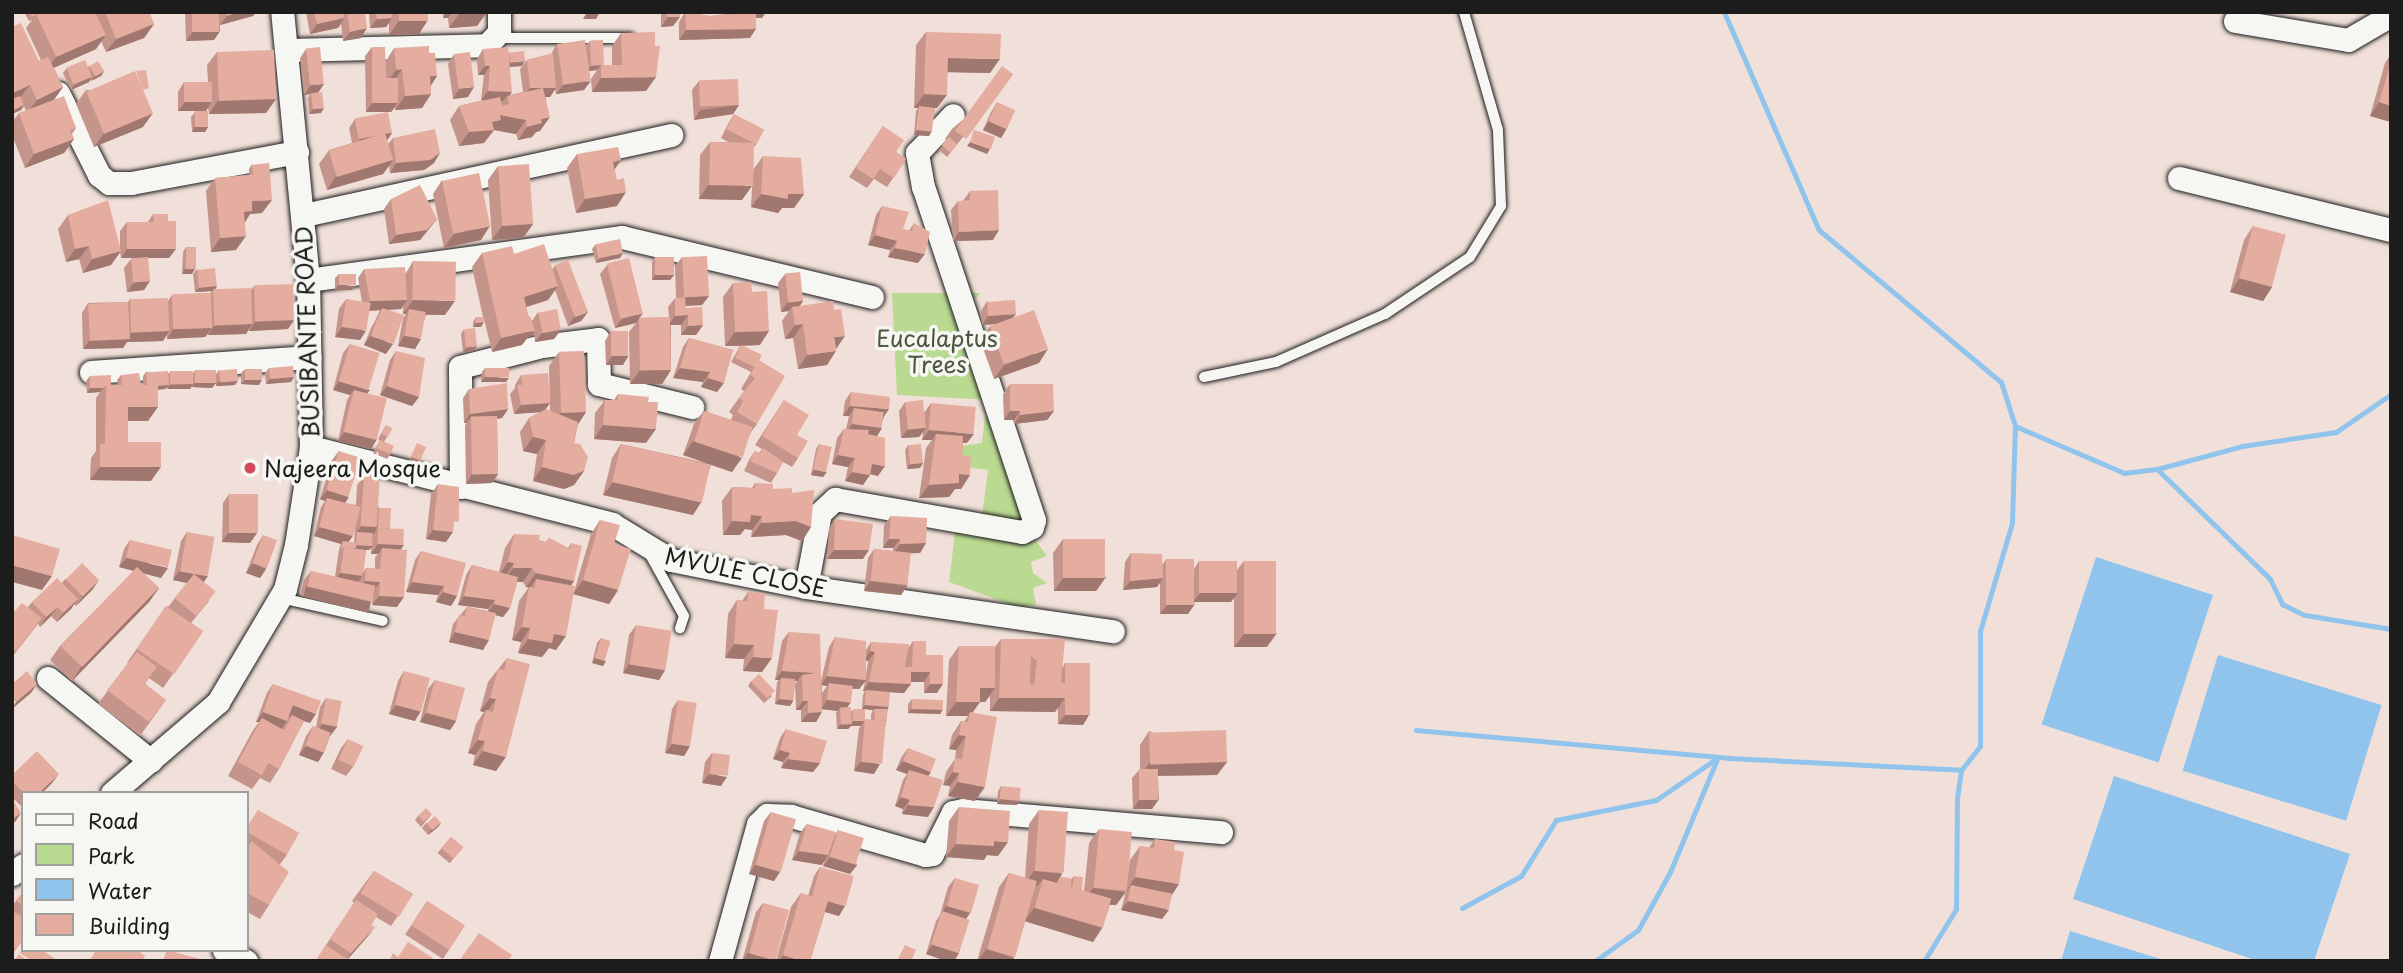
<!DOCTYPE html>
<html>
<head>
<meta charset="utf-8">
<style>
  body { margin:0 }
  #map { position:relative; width:2403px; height:973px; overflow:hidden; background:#f1e0d9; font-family:"Playpen Sans",sans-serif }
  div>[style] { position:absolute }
  .green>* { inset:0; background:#bada92 }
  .water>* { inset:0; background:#91c4ed; transform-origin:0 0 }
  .stream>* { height:5px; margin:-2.5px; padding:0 2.5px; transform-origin:2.5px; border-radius:2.5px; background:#91c4ed }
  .roads { filter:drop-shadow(0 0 2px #1c1c1c) drop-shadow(0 0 2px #1c1c1c) }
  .service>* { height:10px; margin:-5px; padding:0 5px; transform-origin:5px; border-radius:5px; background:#f6f6f2 }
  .minor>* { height:23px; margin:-11.5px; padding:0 11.5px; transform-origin:11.5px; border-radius:11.5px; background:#f6f6f2 }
  .wall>* { inset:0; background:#c5948a; transform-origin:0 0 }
  .shaded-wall>* { inset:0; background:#a07870; transform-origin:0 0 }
  .building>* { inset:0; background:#e5aca0; transform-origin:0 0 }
  .dots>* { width:19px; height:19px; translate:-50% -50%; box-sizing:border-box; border:4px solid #f6f6f2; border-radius:50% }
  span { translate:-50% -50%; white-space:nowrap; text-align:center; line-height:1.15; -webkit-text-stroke:7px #f6f6f2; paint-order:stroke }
  .street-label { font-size:23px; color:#1c1c1c }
  .park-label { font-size:23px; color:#4b553f }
  .poi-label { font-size:23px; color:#1c1c1c }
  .left { translate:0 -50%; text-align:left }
  .frame { position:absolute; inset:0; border:14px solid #1c1c1c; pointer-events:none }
  .legend { position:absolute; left:21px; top:791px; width:228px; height:161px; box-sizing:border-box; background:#f6f6f2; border:2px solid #9f9f9c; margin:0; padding:9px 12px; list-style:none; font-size:21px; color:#1c1c1c }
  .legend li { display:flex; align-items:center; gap:14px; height:35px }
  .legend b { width:35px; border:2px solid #9f9f9c }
</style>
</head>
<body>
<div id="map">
  <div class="green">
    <div style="clip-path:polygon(892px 293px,981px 293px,972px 301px,991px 400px,897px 395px)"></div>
    <div style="clip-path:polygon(985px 416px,989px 417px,1025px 524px,982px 516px,988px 470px,962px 467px,961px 446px,982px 443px)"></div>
    <div style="clip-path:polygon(956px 524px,1033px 537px,1047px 556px,1031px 562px,1033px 573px,1047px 583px,1033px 588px,1036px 605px,1017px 607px,949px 582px)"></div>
  </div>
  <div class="water">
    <div style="left:2096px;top:557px;width:123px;height:176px;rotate:18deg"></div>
    <div style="left:2218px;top:655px;width:171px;height:121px;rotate:17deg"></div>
    <div style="clip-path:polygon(2114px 776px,2350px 854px,2314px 961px,2258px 961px,2073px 899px)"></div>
    <div style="clip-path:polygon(2070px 931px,2167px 961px,2061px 961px)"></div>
  </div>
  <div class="stream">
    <div style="left:1724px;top:12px;width:238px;rotate:66.5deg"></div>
    <div style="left:1819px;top:230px;width:237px;rotate:39.9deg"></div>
    <div style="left:2001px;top:382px;width:46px;rotate:72.3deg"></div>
    <div style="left:2015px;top:426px;width:97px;rotate:91.8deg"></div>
    <div style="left:2012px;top:523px;width:113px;rotate:106.5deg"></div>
    <div style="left:1980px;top:631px;width:115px;rotate:90deg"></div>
    <div style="left:1980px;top:746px;width:31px;rotate:128deg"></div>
    <div style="left:1961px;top:770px;width:27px;rotate:98deg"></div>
    <div style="left:1957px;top:797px;width:112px;rotate:90.5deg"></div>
    <div style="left:1956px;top:909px;width:61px;rotate:121.6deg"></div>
    <div style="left:2015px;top:426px;width:119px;rotate:23.3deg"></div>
    <div style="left:2124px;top:473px;width:33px;rotate:-7deg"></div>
    <div style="left:2157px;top:469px;width:158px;rotate:44.2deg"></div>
    <div style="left:2270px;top:579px;width:28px;rotate:64deg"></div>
    <div style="left:2282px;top:604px;width:25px;rotate:26deg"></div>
    <div style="left:2305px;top:615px;width:87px;rotate:9.2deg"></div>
    <div style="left:2157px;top:469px;width:88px;rotate:-15.1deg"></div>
    <div style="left:2242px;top:446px;width:95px;rotate:-8.5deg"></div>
    <div style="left:2336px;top:432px;width:67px;rotate:-34.6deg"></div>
    <div style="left:1416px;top:730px;width:313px;rotate:5.1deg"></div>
    <div style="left:1728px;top:758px;width:233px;rotate:2.9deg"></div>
    <div style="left:1462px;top:908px;width:67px;rotate:-28.5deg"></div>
    <div style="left:1521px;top:876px;width:66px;rotate:-58deg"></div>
    <div style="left:1556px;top:820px;width:102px;rotate:-11.3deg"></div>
    <div style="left:1656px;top:800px;width:74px;rotate:-34.5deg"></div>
    <div style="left:1595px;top:961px;width:53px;rotate:-35.8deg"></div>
    <div style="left:1638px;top:930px;width:66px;rotate:-61.1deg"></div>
    <div style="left:1670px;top:872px;width:122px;rotate:-67.4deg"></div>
  </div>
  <div class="roads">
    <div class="service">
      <div style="left:496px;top:38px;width:134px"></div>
      <div style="left:1204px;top:377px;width:74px;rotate:-11.8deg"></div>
      <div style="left:1276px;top:362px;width:119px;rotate:-23.8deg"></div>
      <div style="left:1385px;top:314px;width:102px;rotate:-33.8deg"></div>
      <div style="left:1470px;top:257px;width:60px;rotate:-58.7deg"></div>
      <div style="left:1501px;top:206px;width:76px;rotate:-92.3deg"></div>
      <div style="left:1498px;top:130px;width:123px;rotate:-106.1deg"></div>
      <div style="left:648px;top:551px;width:74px;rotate:61deg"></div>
      <div style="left:684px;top:616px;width:13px;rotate:108deg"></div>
      <div style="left:285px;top:589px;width:12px;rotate:66deg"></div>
      <div style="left:290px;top:600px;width:95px;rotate:12.7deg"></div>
    </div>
    <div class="minor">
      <div style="left:2235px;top:21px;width:115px;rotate:9.5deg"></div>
      <div style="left:2348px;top:40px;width:50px;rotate:-30.2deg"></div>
      <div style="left:288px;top:50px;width:199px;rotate:-1.4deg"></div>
      <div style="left:487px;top:45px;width:18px;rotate:-47deg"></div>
      <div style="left:499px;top:32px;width:20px;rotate:-90deg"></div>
      <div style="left:58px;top:93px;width:92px;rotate:63.4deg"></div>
      <div style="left:99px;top:175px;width:13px;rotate:39deg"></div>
      <div style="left:109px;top:183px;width:22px"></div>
      <div style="left:131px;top:183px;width:169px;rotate:-10.6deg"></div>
      <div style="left:2179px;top:178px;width:218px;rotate:13.8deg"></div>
      <div style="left:304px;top:215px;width:376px;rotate:-12.3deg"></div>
      <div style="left:308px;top:280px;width:317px;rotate:-7.8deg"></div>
      <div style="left:622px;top:237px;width:257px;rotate:13.5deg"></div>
      <div style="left:91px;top:372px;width:219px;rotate:-3.9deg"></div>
      <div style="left:311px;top:447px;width:311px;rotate:14.3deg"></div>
      <div style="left:612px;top:524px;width:69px;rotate:31.4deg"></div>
      <div style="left:671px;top:560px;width:138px;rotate:11.3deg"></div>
      <div style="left:806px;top:587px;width:310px;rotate:8.2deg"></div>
      <div style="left:461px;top:487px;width:120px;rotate:-90.5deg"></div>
      <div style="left:460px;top:367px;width:85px;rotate:-14.4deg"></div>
      <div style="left:542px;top:346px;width:56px;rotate:-7.1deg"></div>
      <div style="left:598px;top:339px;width:45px;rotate:88.7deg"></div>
      <div style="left:599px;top:384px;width:96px;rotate:13.9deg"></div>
      <div style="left:806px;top:587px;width:75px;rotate:-79.3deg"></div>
      <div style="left:820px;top:513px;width:21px;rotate:-43deg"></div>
      <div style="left:835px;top:499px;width:190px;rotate:10deg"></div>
      <div style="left:1022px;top:532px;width:11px;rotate:-27deg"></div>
      <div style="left:1032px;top:527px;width:7px;rotate:-74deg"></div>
      <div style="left:1034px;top:520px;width:351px;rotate:-108.4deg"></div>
      <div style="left:923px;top:187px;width:35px;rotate:-100deg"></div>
      <div style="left:917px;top:153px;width:52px;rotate:-46.5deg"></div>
      <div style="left:48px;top:678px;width:132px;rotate:38.9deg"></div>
      <div style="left:112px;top:793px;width:140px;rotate:-40.6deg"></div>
      <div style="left:218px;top:702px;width:131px;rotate:-59.3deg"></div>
      <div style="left:285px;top:589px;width:45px;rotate:-76deg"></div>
      <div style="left:296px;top:545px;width:99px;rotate:-81.3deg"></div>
      <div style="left:311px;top:447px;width:167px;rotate:-91deg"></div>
      <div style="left:308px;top:280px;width:269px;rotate:-95.5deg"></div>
      <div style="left:12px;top:874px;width:14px;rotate:-39deg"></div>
      <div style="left:224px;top:950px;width:25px;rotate:27deg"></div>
      <div style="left:720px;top:961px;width:142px;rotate:-74.5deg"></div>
      <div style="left:758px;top:824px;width:13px;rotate:-45deg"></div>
      <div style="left:767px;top:815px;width:24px;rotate:2deg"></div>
      <div style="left:791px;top:816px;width:140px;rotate:16.2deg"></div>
      <div style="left:925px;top:855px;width:7px;rotate:-8deg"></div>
      <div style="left:932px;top:854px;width:47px;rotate:-63.4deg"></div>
      <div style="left:953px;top:812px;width:10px;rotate:-11deg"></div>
      <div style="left:963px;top:810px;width:259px;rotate:4.9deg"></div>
    </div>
  </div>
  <div class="wall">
    <div style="clip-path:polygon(24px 12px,149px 12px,154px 24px,144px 38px,106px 52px,101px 41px,96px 49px,54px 68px,63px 87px,54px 100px,76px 128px,72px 134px,74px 139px,64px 153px,25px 168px,12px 135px,12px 122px,19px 113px,26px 111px,24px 106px,21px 110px,12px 114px,39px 61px,41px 60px,26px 28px,32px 20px,29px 21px)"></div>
    <div style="clip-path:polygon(185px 12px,256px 12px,253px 16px,220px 25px,220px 31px,214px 40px,186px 41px)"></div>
    <div style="clip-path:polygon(306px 12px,365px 12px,361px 38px,343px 41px,341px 24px,338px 28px,310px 34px)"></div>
    <div style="clip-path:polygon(369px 12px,428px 12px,419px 34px,389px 35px,389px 23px,386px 27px,370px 28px)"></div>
    <div style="clip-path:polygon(443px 12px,487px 12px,477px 26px,449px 28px,448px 18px,443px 18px)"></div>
    <div style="clip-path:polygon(661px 12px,694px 12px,693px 13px,710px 16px,746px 12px,766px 12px,762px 18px,756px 18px,750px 38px,679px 40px,679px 22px,684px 14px,680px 14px,673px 26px,661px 27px)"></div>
    <div style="clip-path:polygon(926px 32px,990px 73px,948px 72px,937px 108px,935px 108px,929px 136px,914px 135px,916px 111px,918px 108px,914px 108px,916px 45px)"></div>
    <div style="clip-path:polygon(621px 33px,646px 91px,592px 92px,591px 79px,597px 70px,589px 71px,584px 90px,556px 94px,555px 89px,550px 97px,546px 97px,540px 131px,536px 132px,532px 137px,518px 140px,516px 134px,494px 130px,484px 143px,459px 146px,450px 120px,459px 106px,484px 100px,481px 100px,484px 75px,478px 75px,477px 59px,483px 49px,508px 53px,522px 66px,510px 67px,510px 95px,523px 92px,520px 69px,527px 60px,551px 54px,557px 44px,586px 45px,590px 41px,604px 65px,612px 65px,612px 46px)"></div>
    <div style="clip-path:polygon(372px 47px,386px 61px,394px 48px,429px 53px,437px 76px,431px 85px,431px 94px,422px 108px,395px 110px,395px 107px,391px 112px,366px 112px,365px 56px)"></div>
    <div style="clip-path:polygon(306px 49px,318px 92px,321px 113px,309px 114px,308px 98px,310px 94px,304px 95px,300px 58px)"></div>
    <div style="clip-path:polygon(217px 52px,276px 99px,266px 113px,209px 114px,208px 107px,206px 111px,178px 111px,178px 92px,184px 82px,208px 82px,207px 65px)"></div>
    <div style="clip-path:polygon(454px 54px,468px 97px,453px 99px,448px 64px)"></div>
    <div style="clip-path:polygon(2391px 54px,2391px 122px,2370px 116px,2385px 63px)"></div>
    <div style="clip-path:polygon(89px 66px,104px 71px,101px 76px,91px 81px,91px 79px,89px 82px,71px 90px,63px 73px,67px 68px,88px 67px)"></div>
    <div style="clip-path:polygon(699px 81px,739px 105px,733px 114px,694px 120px,692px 90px)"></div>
    <div style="clip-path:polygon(1006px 83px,947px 157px,939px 150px,947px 140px,945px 139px,952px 129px)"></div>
    <div style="clip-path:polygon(86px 90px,146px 93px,144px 93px,143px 127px,94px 147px,76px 104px)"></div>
    <div style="clip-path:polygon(997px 102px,1007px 128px,1001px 138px,983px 130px,991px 112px)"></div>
    <div style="clip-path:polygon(195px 112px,208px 127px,205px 132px,192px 132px,191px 117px)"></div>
    <div style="clip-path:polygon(734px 114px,757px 143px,753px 148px,742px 200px,699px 199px,700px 155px,710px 142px,728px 142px,721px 138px,728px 124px)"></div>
    <div style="clip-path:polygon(355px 119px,392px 133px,387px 140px,388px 144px,393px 138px,434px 163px,424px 170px,390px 173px,389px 166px,383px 174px,327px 190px,319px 164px,329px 150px,352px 143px,349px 128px)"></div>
    <div style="clip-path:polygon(883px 126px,896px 152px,906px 159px,887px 187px,874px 179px,867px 188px,849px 177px)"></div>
    <div style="clip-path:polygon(577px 154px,621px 160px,615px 169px,617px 206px,576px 213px,567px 168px)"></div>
    <div style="clip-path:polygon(763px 156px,804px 194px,794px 208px,782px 208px,778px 213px,751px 207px,753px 170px)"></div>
    <div style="clip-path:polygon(252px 164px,262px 213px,250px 214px,245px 222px,236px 250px,211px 252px,206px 191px,215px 178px,249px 175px,249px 169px)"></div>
    <div style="clip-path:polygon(498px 166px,533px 224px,523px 238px,492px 240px,488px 180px)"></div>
    <div style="clip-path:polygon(442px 180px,481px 240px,444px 248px,433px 194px)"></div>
    <div style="clip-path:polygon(970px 191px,993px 240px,953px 241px,951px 210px,958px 201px,963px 201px)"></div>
    <div style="clip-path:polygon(391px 199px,437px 219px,420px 240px,389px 244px,384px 209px)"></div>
    <div style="clip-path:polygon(882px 206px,903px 229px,909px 231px,914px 223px,918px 263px,888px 257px,890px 250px,868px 245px,876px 215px)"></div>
    <div style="clip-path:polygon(153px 214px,169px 258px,148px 258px,144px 290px,127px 292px,124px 268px,131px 259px,134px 258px,121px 258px,120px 252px,111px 265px,83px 273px,79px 259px,66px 262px,58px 229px,68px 215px,120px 250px,120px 231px,127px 222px,148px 222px)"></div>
    <div style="clip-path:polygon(2253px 226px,2272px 287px,2263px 301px,2230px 292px,2244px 240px)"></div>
    <div style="clip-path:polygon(596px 244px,620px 258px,596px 263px,592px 249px)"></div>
    <div style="clip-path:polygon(186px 247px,192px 274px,182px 274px,183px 252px)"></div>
    <div style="clip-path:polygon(482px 253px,514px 254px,552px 270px,555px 265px,588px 312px,581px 321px,568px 326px,555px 290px,548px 300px,526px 307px,528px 316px,532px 321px,538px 312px,554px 339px,535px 342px,534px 333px,532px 336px,528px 337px,522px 345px,492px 352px,484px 319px,481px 327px,473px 327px,473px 322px,476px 317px,483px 317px,472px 267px)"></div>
    <div style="clip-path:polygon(655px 257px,674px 275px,670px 280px,652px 280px,652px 262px)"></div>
    <div style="clip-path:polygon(682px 257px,709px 296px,702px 305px,686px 306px,686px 308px,703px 325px,696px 335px,681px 335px,681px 325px,671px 325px,671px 370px,662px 384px,630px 384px,629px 332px,636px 323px,615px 328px,600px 274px,607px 265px,639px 318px,669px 318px,668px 307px,675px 298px,676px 298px,675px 266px)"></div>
    <div style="clip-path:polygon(413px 261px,445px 315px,426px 315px,415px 349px,398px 346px,403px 318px,406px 314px,403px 314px,403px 306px,401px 309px,387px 310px,386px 354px,364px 345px,371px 328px,375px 321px,380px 310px,369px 311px,360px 340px,335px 337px,339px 309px,346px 299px,362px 302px,358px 278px,364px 269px,406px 273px)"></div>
    <div style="clip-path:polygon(197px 269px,217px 286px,215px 289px,251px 290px,254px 286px,294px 320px,288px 329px,249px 331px,249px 329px,246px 334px,208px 335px,208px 334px,205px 337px,167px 339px,167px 335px,163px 341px,127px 342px,123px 348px,83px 349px,82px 313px,88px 303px,128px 302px,130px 299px,168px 301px,172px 295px,210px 293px,212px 291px,195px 292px,193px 274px)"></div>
    <div style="clip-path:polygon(339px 274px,352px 290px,335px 290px,335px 278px)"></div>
    <div style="clip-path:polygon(785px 274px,803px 301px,800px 306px,836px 349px,827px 365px,798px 369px,793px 338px,785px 339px,782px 321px,789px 311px,781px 312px,778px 283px)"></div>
    <div style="clip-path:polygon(733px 283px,752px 292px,760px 345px,742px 346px,759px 360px,757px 424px,751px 432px,732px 472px,711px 465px,693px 515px,603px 495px,612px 458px,621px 444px,707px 463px,683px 455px,694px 424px,704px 411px,731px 420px,733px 415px,729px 412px,744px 391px,741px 389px,751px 372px,731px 362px,740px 346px,725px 346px,723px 297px)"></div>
    <div style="clip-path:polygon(987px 301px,1013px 317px,1039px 363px,994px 379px,980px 340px,990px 326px,995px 324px,982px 325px,981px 311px)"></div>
    <div style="clip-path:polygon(464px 329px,474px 351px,463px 352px,461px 334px)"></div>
    <div style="clip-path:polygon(611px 331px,623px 365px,606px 365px,605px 341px)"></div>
    <div style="clip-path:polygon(689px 338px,733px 350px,717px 392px,701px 387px,703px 382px,673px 378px,683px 347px)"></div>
    <div style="clip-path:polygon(350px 344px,367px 393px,377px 439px,371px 449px,338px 441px,347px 400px,350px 395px,333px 390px,343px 353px)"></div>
    <div style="clip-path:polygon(396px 351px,419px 397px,412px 406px,380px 395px,390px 360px)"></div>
    <div style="clip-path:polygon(559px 352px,586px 412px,578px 424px,574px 443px,584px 471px,574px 485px,564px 489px,533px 481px,537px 454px,523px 451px,520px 432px,529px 418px,540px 412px,514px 414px,510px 394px,515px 388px,515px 385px,521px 375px,550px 403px,546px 409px,550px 411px,549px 366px)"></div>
    <div style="clip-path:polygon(269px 368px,294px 377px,291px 382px,266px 384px,265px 373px)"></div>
    <div style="clip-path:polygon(485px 368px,506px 382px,481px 382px,482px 372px)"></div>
    <div style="clip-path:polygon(245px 369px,259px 385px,241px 384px,241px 373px)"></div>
    <div style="clip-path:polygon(195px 370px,216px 374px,219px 370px,235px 385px,216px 386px,216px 380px,216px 383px,212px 388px,192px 387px,192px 386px,190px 389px,167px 389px,167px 387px,165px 389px,158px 390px,148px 421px,128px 421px,128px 442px,151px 481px,90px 480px,91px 458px,96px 451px,96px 398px,100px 392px,87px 393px,86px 381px,90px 376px,111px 385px,118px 385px,117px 380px,121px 375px,141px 385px,143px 385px,143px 376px,146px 372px,168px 374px,170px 372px,193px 374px)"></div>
    <div style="clip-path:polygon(1010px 384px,1054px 411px,1047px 420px,1014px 424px,1014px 420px,1004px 420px,1003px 394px)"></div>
    <div style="clip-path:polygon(469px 389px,508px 409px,502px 418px,497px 419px,498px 474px,492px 483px,466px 484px,465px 426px,466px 423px,464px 423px,463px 398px)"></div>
    <div style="clip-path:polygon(851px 392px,884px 417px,877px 436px,878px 476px,870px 474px,863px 485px,845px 481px,848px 467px,832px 464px,837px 438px,844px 429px,846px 429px,849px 416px,843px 416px,845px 401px)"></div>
    <div style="clip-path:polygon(618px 394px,648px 402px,646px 443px,594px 439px,595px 413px,605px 400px,614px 400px)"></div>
    <div style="clip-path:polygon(784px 400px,797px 435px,798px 458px,792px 467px,783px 462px,777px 473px,771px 483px,744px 471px,749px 460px,755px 451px,759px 453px,762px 449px,755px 445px)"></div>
    <div style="clip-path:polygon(905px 402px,924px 413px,931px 403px,967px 443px,963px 443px,962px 455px,970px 475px,961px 489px,955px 489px,949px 497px,919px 498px,926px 448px,932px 440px,922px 440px,923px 432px,919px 437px,901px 438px,899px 411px)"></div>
    <div style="clip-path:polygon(386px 425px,387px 437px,384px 442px,390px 455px,387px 459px,373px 453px,380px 440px,378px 439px)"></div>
    <div style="clip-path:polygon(819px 444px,823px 477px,811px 475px,816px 449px)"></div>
    <div style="clip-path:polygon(908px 445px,923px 463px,920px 468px,907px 469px,905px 450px)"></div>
    <div style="clip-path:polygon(evenodd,339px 451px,345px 503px,356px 505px,357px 485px,364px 476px,379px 508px,401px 550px,397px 607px,372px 605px,373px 593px,371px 602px,364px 611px,300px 595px,304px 580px,311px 571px,335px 577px,338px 556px,339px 554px,338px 554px,340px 546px,341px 544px,314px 536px,321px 507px,325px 501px,320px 499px,332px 460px,339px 451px,355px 528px,354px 543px,349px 542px,355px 528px,339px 451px,371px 547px,371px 554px,378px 554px,375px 557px,375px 569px,366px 568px,363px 573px,366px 550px,369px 550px,371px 547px)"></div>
    <div style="clip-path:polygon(755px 483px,773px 489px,792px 493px,811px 527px,802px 541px,786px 535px,751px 537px,752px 530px,745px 529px,740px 535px,723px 535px,722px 501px,732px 487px,752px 488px)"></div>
    <div style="clip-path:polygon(438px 484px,453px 530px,446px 542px,426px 539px,431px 494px)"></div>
    <div style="clip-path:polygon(229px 494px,257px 533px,250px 543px,222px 542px,223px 503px)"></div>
    <div style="clip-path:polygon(891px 516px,926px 543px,920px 553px,910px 553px,907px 586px,901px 595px,864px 591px,868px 558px,874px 549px,893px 551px,893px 548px,883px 548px,884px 525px)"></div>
    <div style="clip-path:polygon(835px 519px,863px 559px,827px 559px,829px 528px)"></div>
    <div style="clip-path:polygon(600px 520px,614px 544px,618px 590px,609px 604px,573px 594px,556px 650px,549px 648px,542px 657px,518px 653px,521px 642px,512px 640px,519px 601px,529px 587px,526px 587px,523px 582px,517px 582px,510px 608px,503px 617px,495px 615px,483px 650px,449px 642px,453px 624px,467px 607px,488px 611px,488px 609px,458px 605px,466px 575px,472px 565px,499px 572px,505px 548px,514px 534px,546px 542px,549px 538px,568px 548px,571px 543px,574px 581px,571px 585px,574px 592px,591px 534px)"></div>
    <div style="clip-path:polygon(187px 532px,209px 601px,191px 623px,203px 631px,163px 688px,149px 678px,145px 684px,166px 700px,140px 736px,98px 704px,128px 663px,127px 663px,166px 606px,168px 607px,187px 583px,173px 580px,181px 541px)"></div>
    <div style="clip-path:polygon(263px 535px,266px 569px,260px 578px,246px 573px,257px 545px)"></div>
    <div style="clip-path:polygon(1063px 539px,1106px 577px,1096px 591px,1054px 591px,1053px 553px)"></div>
    <div style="clip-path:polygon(130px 540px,161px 578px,143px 573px,159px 588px,149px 602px,72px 681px,50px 660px,60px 646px,134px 571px,119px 567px,124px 549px)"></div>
    <div style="clip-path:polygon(421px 551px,457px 596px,451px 606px,436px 602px,438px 595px,406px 592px,415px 560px)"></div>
    <div style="clip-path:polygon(1131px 553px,1163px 564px,1166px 559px,1194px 569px,1199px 561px,1237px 570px,1244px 561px,1267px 647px,1234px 647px,1234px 598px,1231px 602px,1195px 602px,1188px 614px,1160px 614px,1160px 583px,1157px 587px,1123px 590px,1125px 562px)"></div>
    <div style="clip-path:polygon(65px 579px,93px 589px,76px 606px,74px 604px,71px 609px,57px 622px,51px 616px,40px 627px,38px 624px,12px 657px,12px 614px,28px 607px,32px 602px,62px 583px)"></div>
    <div style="clip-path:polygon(748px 592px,762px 672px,743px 671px,744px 659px,725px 658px,728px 614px,737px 600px,742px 601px)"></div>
    <div style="clip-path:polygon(636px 625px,665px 670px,659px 680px,623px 673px,629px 635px)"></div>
    <div style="clip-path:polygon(evenodd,789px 632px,821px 681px,829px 647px,835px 637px,866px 650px,871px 642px,909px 647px,913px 641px,926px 655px,937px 693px,924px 693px,924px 682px,911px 682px,904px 693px,890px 692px,886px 723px,874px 774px,854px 771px,859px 728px,861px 726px,851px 726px,848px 729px,837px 729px,836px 712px,838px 711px,822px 709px,816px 722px,801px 722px,801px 710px,796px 710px,795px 684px,797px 681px,795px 681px,793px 701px,790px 706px,775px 704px,777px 682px,779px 680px,775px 680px,782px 641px,789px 632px,866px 661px,868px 661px,866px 675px,866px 661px,789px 632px,865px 682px,863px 691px,865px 691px,863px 695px,862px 709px,853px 710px,851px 712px,847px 707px,852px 689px,859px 689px,865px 682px,789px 632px,822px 685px,827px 686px,822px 693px,822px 685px,789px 632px,865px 709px,873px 710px,871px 714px,871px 720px,865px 719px,865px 709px)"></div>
    <div style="clip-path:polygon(601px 638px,603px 666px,592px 663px,597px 643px)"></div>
    <div style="clip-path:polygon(1001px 639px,1063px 667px,1065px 663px,1089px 715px,1083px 725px,1058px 724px,1058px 707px,1055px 712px,990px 711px,990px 696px,985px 702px,980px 702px,972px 713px,975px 801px,948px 796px,950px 786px,943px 785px,946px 772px,955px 759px,956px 750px,949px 749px,952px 735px,961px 721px,964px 722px,968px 716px,946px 716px,949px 660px,959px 646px,995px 647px)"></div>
    <div style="clip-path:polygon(507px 658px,496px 771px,473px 765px,475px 755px,468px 753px,476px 724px,484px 712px,480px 711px,488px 682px)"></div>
    <div style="clip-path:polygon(404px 671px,415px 721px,389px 714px,398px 681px)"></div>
    <div style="clip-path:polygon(435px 680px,456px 721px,450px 730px,420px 722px,428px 689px)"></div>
    <div style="clip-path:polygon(751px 681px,772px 696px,764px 703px,748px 686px)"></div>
    <div style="clip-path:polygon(273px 684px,310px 723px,304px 721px,279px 769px,270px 783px,260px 778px,252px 789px,228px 776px,252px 732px,259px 722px,256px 722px,267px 693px)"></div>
    <div style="clip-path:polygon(326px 698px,337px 727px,330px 736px,324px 752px,318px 762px,299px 755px,306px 736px,313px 726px,316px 727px,320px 707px)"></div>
    <div style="clip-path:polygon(912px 699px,943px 709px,940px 714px,908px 713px,908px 704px)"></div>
    <div style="clip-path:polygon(678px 700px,690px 746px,684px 756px,665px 753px,672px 709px)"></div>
    <div style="clip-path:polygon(786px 729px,820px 763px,813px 772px,781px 768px,783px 762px,773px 759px,780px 738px)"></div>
    <div style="clip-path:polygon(1149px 731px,1227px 762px,1217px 775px,1158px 776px,1159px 799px,1152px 809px,1133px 809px,1132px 778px,1140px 769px,1140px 745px)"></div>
    <div style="clip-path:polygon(348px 739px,353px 767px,346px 776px,331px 769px,341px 748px)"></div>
    <div style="clip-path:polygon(908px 748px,928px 776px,928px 817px,902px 814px,903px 809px,895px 806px,903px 780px,907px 774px,896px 770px,901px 758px)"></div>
    <div style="clip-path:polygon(712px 753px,721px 786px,702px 783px,705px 762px)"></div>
    <div style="clip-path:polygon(12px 775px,52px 783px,42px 793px,23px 793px,23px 808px,12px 797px)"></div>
    <div style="clip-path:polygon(1001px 786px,1017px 805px,997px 804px,998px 791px)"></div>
    <div style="clip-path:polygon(959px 807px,998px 856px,987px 855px,984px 860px,946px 857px,949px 821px)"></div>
    <div style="clip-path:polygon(258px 810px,287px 855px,280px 864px,269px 905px,260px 919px,247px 912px,247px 847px,248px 846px,247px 845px,247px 828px)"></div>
    <div style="clip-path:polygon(1039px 810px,1062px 874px,1060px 877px,1071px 880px,1074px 876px,1082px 891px,1084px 891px,1089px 843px,1099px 829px,1127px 880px,1130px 860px,1140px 846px,1149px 848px,1155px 839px,1174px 850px,1172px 895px,1162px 919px,1121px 910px,1126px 891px,1116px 905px,1110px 905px,1102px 928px,1093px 942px,1025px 921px,1014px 958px,1012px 961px,977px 961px,999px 887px,1009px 873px,1025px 878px,1029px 824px)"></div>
    <div style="clip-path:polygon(771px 812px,780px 872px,774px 881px,749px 874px,764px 821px)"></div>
    <div style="clip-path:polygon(432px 814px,421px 827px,415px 820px,418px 816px)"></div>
    <div style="clip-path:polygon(426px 823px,441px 823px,438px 827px,428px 835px,422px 828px)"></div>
    <div style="clip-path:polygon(807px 824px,835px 835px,838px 830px,857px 865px,850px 874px,823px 866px,825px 860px,822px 865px,792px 860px,800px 833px)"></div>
    <div style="left:451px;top:837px;width:16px;height:21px;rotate:40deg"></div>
    <div style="clip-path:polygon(820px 867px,839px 916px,825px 912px,810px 961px,776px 961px,791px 907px,801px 893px,808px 896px,814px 876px)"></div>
    <div style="clip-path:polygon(374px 871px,413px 894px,391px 926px,376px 917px,371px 925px,368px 936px,348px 959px,324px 948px,354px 903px,352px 901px)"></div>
    <div style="clip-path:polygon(955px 878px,970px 913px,966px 919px,959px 953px,954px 961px,946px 961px,926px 954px,936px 921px,940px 915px,948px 887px)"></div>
    <div style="clip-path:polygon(23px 892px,23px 939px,12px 955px,12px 906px)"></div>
    <div style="left:427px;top:901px;width:45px;height:40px;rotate:33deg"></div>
    <div style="clip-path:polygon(763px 903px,774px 961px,742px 961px,756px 912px)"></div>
  </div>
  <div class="shaded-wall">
    <div style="clip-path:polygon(240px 12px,256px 12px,253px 16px,220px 25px,227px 16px)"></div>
    <div style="clip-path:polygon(447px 12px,452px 12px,448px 18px,443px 18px)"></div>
    <div style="clip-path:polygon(487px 12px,477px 26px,449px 28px,459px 14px)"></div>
    <div style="clip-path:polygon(750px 12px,766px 12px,762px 18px,746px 18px)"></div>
    <div style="clip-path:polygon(586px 14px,599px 14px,596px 19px,583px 19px)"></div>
    <div style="clip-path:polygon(668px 17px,680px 17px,673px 26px,661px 27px)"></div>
    <div style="clip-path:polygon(344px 18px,338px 28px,310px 34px,317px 24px)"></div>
    <div style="clip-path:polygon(392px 18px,386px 27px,370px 28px,377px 19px)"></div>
    <div style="clip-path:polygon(428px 20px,419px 34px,389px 35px,399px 21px)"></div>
    <div style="clip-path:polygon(154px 24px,144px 38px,106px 52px,116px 39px)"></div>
    <div style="clip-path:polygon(367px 28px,361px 38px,343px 41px,350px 32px)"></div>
    <div style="clip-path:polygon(756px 29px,750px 38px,679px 40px,686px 30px)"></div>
    <div style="clip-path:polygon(220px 31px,214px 40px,186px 41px,193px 32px)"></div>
    <div style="clip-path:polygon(106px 35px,96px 49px,46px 71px,56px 57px)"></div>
    <div style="clip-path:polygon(948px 58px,1000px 59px,990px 73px,938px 72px)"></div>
    <div style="clip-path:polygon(525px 61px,522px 66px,506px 67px,510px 63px)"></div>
    <div style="clip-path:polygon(601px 65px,597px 70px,588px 71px,591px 66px)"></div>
    <div style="clip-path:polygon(485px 66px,490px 66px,484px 75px,478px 75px)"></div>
    <div style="clip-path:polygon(402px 69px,393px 83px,386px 84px,396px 70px)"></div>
    <div style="clip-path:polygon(104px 71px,101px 76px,91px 81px,95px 76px)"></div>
    <div style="clip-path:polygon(430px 76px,437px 76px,428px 90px)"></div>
    <div style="clip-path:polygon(92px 77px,89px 82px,71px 90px,74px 85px)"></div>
    <div style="clip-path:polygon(656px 77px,646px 91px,592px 92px,601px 78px)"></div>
    <div style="clip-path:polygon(591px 81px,584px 90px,556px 94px,563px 85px)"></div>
    <div style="clip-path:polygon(324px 84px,318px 93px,304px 95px,311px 85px)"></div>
    <div style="clip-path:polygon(30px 85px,20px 98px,12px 102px,12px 93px)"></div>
    <div style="clip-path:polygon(63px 87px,53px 101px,27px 113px,37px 100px)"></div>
    <div style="clip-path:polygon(474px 87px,468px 97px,453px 99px,459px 89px)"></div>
    <div style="clip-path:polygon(530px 88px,556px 88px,550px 97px,523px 97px)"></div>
    <div style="clip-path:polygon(488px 91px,512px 92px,507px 99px,507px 96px,503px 101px,481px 100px)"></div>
    <div style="clip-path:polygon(431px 94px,422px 108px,395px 110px,405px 96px)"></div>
    <div style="clip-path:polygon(924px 94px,947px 95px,937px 108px,914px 108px)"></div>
    <div style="clip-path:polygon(276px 99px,266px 113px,209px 114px,218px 100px)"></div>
    <div style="clip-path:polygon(212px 101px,206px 111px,178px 111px,185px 102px)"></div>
    <div style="clip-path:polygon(2379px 102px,2391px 106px,2391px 122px,2370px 116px)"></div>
    <div style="clip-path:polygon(372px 103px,398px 103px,391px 112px,366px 112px)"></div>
    <div style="clip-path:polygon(24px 105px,21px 110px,12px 114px,12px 111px)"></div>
    <div style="clip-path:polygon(739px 105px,733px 114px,694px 120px,700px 110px)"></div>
    <div style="clip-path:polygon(324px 108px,321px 113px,309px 114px,313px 109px)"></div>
    <div style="clip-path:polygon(153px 113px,143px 127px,94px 147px,104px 133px)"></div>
    <div style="clip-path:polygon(500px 115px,526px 120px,516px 134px,494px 130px,484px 143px,459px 146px,469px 132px,492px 122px)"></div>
    <div style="clip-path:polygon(550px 117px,540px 131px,536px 132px,532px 137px,518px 140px,527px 127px,541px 119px)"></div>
    <div style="clip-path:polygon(989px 121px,1007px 128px,1001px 138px,983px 130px)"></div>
    <div style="clip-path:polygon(195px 127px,208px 127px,205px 132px,192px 132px)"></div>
    <div style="clip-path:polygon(917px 130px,932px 131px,929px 136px,914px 135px)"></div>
    <div style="clip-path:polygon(392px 133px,386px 142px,353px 149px,360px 139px)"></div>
    <div style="clip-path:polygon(74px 139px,64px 153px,25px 168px,34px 154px)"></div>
    <div style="clip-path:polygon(970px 142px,990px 149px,987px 154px,967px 146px)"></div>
    <div style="clip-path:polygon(440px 153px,434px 163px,424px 170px,390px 173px,396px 163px)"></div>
    <div style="clip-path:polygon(393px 160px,383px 174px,327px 190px,336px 176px)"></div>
    <div style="clip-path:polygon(621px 160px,611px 174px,613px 162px)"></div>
    <div style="clip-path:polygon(708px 185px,752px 186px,742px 200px,699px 199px)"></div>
    <div style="clip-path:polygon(626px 192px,617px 206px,576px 213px,585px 199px)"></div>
    <div style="clip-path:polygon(761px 194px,804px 194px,794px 208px,782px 208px,778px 213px,751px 207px)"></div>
    <div style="clip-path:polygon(272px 200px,262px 213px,250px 214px,243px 225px,234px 226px,252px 201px)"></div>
    <div style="clip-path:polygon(437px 219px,420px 240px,389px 244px,396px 235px)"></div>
    <div style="clip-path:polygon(533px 224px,523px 238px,492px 240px,502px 226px)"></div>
    <div style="clip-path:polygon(490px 226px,481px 240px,444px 248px,454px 234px)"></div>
    <div style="clip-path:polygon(999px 230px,993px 240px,953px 241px,959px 232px)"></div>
    <div style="clip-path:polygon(875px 235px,897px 241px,890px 250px,868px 245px)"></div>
    <div style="clip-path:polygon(246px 236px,236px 250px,211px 252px,220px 238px)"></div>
    <div style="clip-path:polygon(89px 246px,79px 259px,66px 262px,75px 249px)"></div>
    <div style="clip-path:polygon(895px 248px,925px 254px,918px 263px,888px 257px)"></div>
    <div style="clip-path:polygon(127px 249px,176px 249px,169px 258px,121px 258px)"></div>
    <div style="clip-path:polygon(121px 251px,111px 265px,83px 273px,92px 259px)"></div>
    <div style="clip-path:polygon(623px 253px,620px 258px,596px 263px,599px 259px)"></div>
    <div style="clip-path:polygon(185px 269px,195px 269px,192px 274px,182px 274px)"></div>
    <div style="clip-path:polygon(655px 275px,674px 275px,670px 280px,652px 280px)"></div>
    <div style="clip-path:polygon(2240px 278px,2272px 287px,2263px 301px,2230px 292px)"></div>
    <div style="clip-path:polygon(150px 281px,144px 290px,127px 292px,134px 282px)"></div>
    <div style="clip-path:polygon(338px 285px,356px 286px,352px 290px,335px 290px)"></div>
    <div style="clip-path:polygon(217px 286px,214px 291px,195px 292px,199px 288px)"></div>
    <div style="clip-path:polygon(558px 286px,548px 300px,514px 311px,524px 297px)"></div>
    <div style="clip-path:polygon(709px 296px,702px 305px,676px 306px,683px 297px)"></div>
    <div style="clip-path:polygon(407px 300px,401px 309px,364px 311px,370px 301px)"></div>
    <div style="clip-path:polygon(413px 300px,455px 301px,445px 315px,408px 314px,409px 309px,406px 314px,403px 314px)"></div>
    <div style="clip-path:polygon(803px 301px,796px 311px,792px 307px,789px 311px,781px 312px,787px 303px)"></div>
    <div style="clip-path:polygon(588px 312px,581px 321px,568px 326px,575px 316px)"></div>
    <div style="clip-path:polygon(643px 313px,636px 323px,615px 328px,622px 319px)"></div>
    <div style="clip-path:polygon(1016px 314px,1009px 323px,982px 325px,988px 316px)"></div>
    <div style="clip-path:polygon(688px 315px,681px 325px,669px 325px,675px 316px)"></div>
    <div style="clip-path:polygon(294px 320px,288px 329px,249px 331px,255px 322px)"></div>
    <div style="clip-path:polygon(484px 322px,481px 327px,473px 327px,476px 323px)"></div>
    <div style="clip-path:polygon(252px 324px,246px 334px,208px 335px,214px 326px)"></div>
    <div style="clip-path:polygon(803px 324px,793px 338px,785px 339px,795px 325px)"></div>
    <div style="clip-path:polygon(703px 325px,696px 335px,681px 335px,688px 326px)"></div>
    <div style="clip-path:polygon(342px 327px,366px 331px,360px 340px,335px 337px)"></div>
    <div style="clip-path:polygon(212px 328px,205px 337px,167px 339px,173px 329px)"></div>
    <div style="clip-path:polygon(561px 330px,554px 339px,535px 342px,542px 333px)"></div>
    <div style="clip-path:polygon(169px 331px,163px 341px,127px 342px,123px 348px,83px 349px,90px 340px,128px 339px,131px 333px)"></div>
    <div style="clip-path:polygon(532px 331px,535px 331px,532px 336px,528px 337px,522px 345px,492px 352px,501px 338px)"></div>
    <div style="clip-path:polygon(769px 331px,760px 345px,725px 346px,735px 332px)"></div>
    <div style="clip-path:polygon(370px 336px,393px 344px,386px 354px,364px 345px)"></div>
    <div style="clip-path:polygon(404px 336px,421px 339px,415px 349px,398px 346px)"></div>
    <div style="clip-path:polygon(845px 336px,836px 349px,834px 337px)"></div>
    <div style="clip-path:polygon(477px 346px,474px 351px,463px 352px,466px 348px)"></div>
    <div style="clip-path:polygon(1048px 349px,1039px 363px,994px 379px,1004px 365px)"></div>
    <div style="clip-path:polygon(836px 351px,827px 365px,798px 369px,807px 355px)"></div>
    <div style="clip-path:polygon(629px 355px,623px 365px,606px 365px,612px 356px)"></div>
    <div style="clip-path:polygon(680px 368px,710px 372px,703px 382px,673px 378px)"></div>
    <div style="clip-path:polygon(640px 370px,671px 370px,662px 384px,630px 384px)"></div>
    <div style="clip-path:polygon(294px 377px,291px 382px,266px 384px,270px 379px)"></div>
    <div style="clip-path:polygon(485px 377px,509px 378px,506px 382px,481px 382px)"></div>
    <div style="clip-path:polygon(708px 378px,724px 383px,717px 392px,701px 387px)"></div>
    <div style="clip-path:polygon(245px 380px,262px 380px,259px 385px,241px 384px)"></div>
    <div style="clip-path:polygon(219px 381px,238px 381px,235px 385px,216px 386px)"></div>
    <div style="clip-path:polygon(339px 381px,370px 390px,363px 399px,354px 390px,350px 395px,333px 390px)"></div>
    <div style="clip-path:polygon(195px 383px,216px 383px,212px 388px,192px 387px)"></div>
    <div style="clip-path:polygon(193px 384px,190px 389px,167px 389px,170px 385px)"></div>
    <div style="clip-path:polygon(169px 385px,165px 389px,143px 390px,146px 386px)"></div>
    <div style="clip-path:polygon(387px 386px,419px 397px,412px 406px,380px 395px)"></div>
    <div style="clip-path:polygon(90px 388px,104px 388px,100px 392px,87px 393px)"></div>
    <div style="clip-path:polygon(550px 403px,543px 412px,514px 414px,521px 405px)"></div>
    <div style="clip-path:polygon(850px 406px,889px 409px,883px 418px,854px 408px,849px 416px,843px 416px)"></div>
    <div style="clip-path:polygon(128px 407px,158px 407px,148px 421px,118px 421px)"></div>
    <div style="clip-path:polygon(508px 409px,502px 418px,471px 422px,471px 417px,466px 423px,464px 423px,470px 414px)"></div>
    <div style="clip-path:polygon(1010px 411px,1020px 411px,1014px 420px,1004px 420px)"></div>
    <div style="clip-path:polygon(1054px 411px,1047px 420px,1014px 424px,1020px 415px)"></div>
    <div style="clip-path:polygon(586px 412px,577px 426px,551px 427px,560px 413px)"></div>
    <div style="clip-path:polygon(852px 424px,882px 428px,876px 438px,845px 434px)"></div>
    <div style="clip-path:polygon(603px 425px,656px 429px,646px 443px,594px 439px)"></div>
    <div style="clip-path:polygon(926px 428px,919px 437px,901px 438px,908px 429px)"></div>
    <div style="clip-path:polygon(929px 430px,974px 434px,967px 443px,935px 441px,936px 434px,932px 440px,922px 440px)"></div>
    <div style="clip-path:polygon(344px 432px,377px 439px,371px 449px,338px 441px)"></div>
    <div style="clip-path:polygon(533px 437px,546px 440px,537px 454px,523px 451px)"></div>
    <div style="clip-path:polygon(693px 441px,742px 458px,732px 472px,683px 455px)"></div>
    <div style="clip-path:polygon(838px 455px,855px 458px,848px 467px,832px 464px)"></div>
    <div style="clip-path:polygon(412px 457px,421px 460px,418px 465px,409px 461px)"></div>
    <div style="clip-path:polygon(923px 463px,920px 468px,907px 469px,910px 464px)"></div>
    <div style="clip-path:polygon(872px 464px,885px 466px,878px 476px,865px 473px)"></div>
    <div style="clip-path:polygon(100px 467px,161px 467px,151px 481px,90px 480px)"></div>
    <div style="clip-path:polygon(542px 467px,584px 471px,574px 485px,564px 489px,533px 481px)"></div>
    <div style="clip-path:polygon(814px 470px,827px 472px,823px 477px,811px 475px)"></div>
    <div style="clip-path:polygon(852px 472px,870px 475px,863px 485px,845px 481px)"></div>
    <div style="clip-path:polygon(472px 474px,498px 474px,492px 483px,466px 484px)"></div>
    <div style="clip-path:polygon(959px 474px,970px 475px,961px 489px,955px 489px,949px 497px,919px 498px,929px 485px)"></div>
    <div style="clip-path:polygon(613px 482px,702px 501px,693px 515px,603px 495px)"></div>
    <div style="clip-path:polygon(327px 490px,349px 497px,343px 506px,327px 498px,325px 501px,320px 499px)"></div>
    <div style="clip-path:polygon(751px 515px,762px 516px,752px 530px,745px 529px,740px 535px,723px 535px,732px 521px)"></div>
    <div style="clip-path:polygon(796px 521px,811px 527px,802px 541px,786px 535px,751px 537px,761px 523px)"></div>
    <div style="clip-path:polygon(361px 526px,378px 527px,373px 535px,357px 532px)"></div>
    <div style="clip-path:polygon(320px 527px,353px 536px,346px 545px,343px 541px,341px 544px,314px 536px)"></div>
    <div style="clip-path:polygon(433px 530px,453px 532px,446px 542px,426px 539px)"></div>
    <div style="clip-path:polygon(228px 533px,257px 533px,250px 543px,222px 542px)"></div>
    <div style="clip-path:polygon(889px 539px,900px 539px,893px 548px,883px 548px)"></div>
    <div style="clip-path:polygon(926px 543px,920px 553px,893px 554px,900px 544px)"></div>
    <div style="clip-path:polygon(378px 544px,404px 545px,397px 555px,382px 548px,378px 554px,371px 554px)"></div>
    <div style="clip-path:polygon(357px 545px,373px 546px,369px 550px,353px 550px)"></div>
    <div style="clip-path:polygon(834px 550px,869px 550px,863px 559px,827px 559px)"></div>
    <div style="clip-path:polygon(126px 558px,168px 568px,161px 578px,119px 567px)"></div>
    <div style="clip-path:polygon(508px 562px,514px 563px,505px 577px,498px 576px)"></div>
    <div style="clip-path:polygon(253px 563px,266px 569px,260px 578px,246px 573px)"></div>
    <div style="clip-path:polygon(12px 565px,52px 576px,42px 590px,12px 582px)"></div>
    <div style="clip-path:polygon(513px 568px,532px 568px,523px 582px,503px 581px)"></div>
    <div style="clip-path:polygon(179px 571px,208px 576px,201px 586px,173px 580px)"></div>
    <div style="clip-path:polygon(340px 573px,362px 576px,356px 586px,334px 582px)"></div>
    <div style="clip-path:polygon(536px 573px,574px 581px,565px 595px,536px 579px,530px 588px,526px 587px)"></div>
    <div style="clip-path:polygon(1106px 577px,1096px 591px,1054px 591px,1063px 578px)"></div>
    <div style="clip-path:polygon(1163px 578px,1157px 587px,1123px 590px,1130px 581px)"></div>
    <div style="clip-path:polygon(99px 580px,93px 589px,76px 606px,83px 596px)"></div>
    <div style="clip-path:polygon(583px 580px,618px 590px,609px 604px,573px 594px)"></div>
    <div style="clip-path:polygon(365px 581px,380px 582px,373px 591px,359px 590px)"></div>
    <div style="clip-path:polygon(870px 581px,907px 586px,901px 595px,864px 591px)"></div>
    <div style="clip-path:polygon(412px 582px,444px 586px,438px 595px,406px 592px)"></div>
    <div style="left:306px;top:586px;width:67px;height:11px;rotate:14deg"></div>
    <div style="clip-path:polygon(159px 588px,149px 602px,72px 681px,81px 667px)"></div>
    <div style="clip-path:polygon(443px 592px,457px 596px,451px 606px,436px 602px)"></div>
    <div style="clip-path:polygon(1200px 593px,1238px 593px,1231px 602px,1193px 602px)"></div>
    <div style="clip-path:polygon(379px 596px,404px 597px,397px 607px,372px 605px)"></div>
    <div style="clip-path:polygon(464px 596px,495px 600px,488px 609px,458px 605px)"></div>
    <div style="clip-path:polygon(78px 599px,71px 609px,57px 622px,63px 613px)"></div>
    <div style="clip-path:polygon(494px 604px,510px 608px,503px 617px,487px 613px)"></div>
    <div style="clip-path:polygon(1195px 604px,1188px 614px,1160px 614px,1167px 605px)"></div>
    <div style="clip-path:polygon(58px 607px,51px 616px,40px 627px,46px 617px)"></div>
    <div style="clip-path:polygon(522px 627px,530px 628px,521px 642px,512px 640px)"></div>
    <div style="clip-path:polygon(455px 632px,489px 640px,483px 650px,449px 642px)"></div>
    <div style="clip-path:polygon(1277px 633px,1267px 647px,1234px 647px,1244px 634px)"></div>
    <div style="clip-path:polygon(554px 634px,566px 636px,556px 650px,549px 648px,542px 657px,518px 653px,528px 639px)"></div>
    <div style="clip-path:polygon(734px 644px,754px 645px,744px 659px,725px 658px)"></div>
    <div style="clip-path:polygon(870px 651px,875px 652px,868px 661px,864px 661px)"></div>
    <div style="clip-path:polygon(753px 657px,772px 658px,762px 672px,743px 671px)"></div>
    <div style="clip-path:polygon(595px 658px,606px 661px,603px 666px,592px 663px)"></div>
    <div style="clip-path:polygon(629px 664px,665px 670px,659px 680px,623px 673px)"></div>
    <div style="clip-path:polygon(782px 671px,816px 673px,802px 675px,797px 681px,780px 680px,781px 678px,779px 680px,775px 680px)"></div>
    <div style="clip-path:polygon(911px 672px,930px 672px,924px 682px,905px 682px)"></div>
    <div style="clip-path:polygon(827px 676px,866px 680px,859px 689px,829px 686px,829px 683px,827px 686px,821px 685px)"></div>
    <div style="clip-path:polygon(869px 682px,911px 684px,904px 693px,863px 691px)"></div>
    <div style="clip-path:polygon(37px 684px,31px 693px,12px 709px,16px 702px)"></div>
    <div style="clip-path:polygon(930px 684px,943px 684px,937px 693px,924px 693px)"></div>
    <div style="clip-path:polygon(980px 688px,995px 688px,985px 702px,980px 702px,970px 716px,970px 712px,968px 716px,946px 716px,956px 702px)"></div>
    <div style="clip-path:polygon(490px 698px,496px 699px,486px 713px,486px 710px,484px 712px,480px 711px)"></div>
    <div style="clip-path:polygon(999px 698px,1065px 698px,1055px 712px,990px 711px)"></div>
    <div style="clip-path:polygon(779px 699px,793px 701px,790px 706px,775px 704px)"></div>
    <div style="clip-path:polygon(827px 700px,851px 702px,845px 711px,840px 708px,838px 711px,821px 709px)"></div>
    <div style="clip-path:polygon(803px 701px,808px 701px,801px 710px,796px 710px)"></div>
    <div style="clip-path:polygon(293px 705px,316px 714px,310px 723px,286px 715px)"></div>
    <div style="clip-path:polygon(396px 705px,421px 711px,415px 721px,389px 714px)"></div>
    <div style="clip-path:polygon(865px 705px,889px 706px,886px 711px,862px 709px)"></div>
    <div style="clip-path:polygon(911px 709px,943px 709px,940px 714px,908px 713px)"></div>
    <div style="clip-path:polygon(263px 712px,287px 721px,281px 730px,262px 718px,259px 722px,256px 722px)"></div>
    <div style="clip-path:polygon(822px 712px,816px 722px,801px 722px,808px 713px)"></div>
    <div style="clip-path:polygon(426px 713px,456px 721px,450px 730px,420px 722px)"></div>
    <div style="clip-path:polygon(1065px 715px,1089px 715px,1083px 725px,1058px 724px)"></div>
    <div style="clip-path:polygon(853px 721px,864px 721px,861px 726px,851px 726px,848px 729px,837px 729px,840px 725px,851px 724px)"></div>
    <div style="clip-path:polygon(322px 724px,337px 727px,330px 736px,315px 734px)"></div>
    <div style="clip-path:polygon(959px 735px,966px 736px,956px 750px,949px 749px)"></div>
    <div style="clip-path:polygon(478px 740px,485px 741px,475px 755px,468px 753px)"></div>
    <div style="clip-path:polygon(672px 744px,690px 746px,684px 756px,665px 753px)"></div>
    <div style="clip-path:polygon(306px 746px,324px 752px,318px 762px,299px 755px)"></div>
    <div style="clip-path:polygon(780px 750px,790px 753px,783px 762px,773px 759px)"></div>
    <div style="clip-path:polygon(483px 751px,506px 757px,496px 771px,473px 765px)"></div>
    <div style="clip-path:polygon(788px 759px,820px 763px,813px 772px,781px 768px)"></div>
    <div style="clip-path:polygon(903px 761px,931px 772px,925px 781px,909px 770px,907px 774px,896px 770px)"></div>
    <div style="clip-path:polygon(860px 762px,880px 764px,874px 774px,854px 771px)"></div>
    <div style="clip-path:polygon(1150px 762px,1227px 762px,1217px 775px,1140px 776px)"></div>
    <div style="clip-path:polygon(953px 772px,959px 773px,950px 786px,943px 785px)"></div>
    <div style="clip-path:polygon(59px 774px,52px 783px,42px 793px,39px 793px)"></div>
    <div style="clip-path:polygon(709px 774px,727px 777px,721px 786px,702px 783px)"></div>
    <div style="clip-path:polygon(958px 782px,985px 787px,975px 801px,948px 796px)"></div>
    <div style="clip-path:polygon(901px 797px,910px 800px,903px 809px,895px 806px)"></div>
    <div style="clip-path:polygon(1000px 799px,1020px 800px,1017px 805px,997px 804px)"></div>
    <div style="clip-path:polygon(1159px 799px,1152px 809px,1133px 809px,1139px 800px)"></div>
    <div style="clip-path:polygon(908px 805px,934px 807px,928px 817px,902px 814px)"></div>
    <div style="clip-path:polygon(21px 813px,15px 822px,12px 824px,12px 819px)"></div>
    <div style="clip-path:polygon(441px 823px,438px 827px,428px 835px,431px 830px)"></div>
    <div style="clip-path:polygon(994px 841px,1008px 842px,998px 856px,987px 855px,984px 860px,946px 857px,956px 844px)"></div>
    <div style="clip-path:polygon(799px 851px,828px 855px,822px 865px,792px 860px)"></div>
    <div style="clip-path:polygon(830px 857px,857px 865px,850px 874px,823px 866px)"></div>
    <div style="clip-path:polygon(755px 865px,780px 872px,774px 881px,749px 874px)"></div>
    <div style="clip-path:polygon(1034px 871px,1062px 874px,1053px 888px,1043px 879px,1037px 886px,1024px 885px)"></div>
    <div style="clip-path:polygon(1135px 877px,1179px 884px,1170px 898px,1131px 885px,1127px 891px,1126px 891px)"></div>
    <div style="clip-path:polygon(1093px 888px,1126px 892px,1116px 905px,1083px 902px)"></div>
    <div style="clip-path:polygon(812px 897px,845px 906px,839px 916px,805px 906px)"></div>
    <div style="clip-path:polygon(1128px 901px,1169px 910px,1162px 919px,1121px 910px)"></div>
    <div style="clip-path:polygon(946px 906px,970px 913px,964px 922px,942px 911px,940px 915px)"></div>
    <div style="clip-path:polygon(1034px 908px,1102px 928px,1093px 942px,1024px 921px)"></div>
    <div style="clip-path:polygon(375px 927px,368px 936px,346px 961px,351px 953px)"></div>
    <div style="clip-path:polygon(932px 945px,959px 953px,954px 961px,946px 961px,926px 954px)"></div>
    <div style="clip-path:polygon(986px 949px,1014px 958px,1012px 961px,978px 961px)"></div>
    <div style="clip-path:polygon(748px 953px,774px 961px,742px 961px)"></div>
    <div style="clip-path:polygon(783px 955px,801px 961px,779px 961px)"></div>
  </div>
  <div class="building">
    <div style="clip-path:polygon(30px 12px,39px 12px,32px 17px)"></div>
    <div style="clip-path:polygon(39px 12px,95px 12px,106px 35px,56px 57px,36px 14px)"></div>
    <div style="clip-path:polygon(105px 12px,149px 12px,154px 24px,116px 39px)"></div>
    <div style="left:192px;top:12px;width:27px;height:20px"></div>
    <div style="clip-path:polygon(226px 12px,240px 12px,227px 16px)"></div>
    <div style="clip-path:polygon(314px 12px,343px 12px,344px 18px,317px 24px)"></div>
    <div style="clip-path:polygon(347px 12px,365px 12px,367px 28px,350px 32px)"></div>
    <div style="clip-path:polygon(376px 12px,392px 12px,392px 18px,377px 19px)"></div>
    <div style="left:399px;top:12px;width:29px;height:9px"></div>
    <div style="clip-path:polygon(459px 12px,487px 12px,459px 14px)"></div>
    <div style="left:586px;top:12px;width:13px;height:2px"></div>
    <div style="left:667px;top:12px;width:13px;height:5px"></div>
    <div style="clip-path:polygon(685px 12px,710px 16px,756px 12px,756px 29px,686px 30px)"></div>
    <div style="clip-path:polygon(21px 23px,39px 61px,48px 57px,63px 87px,37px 100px,30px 85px,12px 93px,12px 27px)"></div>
    <div style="clip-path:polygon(655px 32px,655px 46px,660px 46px,656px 77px,601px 78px,601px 65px,622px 65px,621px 33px)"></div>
    <div style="clip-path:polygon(926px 32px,1001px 34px,1000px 59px,948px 58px,947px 95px,924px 94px)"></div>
    <div style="left:585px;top:40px;width:41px;height:28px;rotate:82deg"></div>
    <div style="left:603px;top:40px;width:25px;height:13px;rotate:88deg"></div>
    <div style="clip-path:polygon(429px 46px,429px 53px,435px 53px,437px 76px,430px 76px,431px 94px,405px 96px,402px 69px,396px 70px,394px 48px)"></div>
    <div style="left:320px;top:47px;width:37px;height:14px;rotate:84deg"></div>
    <div style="clip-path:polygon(372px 47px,385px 47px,386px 78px,398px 78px,398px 103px,372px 103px)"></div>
    <div style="clip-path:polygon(508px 47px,512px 92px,488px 91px,490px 66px,485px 66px,483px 49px)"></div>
    <div style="left:274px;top:50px;width:49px;height:57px;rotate:88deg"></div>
    <div style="left:524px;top:51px;width:10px;height:15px;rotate:84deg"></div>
    <div style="left:470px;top:52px;width:35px;height:16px;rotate:83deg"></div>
    <div style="clip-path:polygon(553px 53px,556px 88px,530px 88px,527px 60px)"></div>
    <div style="left:85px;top:60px;width:18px;height:20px;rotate:68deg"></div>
    <div style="left:98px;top:61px;width:12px;height:10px;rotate:59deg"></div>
    <div style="clip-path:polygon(2391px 62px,2391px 106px,2379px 102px)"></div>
    <div style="left:1002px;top:66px;width:14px;height:80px;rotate:36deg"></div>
    <div style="clip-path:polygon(146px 70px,149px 88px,143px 90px,136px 71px)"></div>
    <div style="left:135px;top:71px;width:46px;height:53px;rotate:67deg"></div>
    <div style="left:738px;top:79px;width:26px;height:39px;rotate:88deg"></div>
    <div style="left:184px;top:82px;width:28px;height:20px"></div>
    <div style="clip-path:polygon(543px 88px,550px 117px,541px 119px,542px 123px,527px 127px,526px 120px,500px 115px,501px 120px,492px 122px,494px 130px,469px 132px,459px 106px,500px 97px,502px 106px,509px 104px,507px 96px)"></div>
    <div style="left:322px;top:92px;width:16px;height:11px;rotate:83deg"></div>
    <div style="clip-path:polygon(20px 96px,24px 105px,12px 111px,12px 99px)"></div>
    <div style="clip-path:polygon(64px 96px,76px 128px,70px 130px,74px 139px,34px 154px,19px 113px)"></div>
    <div style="left:997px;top:102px;width:20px;height:21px;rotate:24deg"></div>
    <div style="left:919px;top:106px;width:16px;height:24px;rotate:7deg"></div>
    <div style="left:208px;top:111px;width:16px;height:13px;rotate:90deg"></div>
    <div style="left:388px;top:112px;width:21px;height:34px;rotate:79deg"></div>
    <div style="left:734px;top:114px;width:34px;height:17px;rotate:27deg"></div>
    <div style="clip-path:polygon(883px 126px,904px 140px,896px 152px,906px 159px,894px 178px,880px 169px,873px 179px,856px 168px)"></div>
    <div style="clip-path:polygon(435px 129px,440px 153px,430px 160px,396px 163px,393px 138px)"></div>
    <div style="left:974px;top:130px;width:22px;height:13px;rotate:18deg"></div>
    <div style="left:385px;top:133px;width:28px;height:59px;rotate:73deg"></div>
    <div style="left:949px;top:137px;width:11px;height:11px;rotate:41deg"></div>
    <div style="left:710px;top:142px;width:44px;height:43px;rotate:1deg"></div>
    <div style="clip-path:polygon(618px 147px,621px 160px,613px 162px,617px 180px,624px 178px,626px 192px,585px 199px,577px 154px)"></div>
    <div style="clip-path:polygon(763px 156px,801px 158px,804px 194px,788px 194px,788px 199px,761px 194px)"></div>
    <div style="left:269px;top:163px;width:10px;height:17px;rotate:84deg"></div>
    <div style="left:529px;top:164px;width:60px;height:31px;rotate:86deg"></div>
    <div style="clip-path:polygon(270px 173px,272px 200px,252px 201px,252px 211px,244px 212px,246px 236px,220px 238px,215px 178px)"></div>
    <div style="left:479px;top:173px;width:54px;height:38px;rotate:78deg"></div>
    <div style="clip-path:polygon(420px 185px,437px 219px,427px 230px,396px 235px,391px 199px)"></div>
    <div style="clip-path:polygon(998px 190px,999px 230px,959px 232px,958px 201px,970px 200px,970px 191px)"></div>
    <div style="clip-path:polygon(108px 200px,121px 251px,92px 259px,89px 246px,75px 249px,68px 215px)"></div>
    <div style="clip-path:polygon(882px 206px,909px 212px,903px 229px,912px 231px,914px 223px,930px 232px,925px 254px,895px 248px,897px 241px,875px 235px)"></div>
    <div style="clip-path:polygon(153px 214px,168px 214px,168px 221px,176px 221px,176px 249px,127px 249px,127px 222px,154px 222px)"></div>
    <div style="left:2253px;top:226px;width:34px;height:54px;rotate:15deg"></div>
    <div style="left:620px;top:239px;width:14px;height:25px;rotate:78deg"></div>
    <div style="clip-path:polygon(544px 244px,558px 286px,524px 297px,532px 331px,501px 338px,482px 253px,512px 246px,514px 254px)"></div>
    <div style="left:186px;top:247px;width:10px;height:22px"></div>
    <div style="left:707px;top:256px;width:40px;height:25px;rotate:87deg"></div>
    <div style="left:148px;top:257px;width:24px;height:17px;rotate:85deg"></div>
    <div style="left:655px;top:257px;width:19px;height:18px"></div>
    <div style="left:629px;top:258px;width:57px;height:23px;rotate:76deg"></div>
    <div style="left:568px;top:260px;width:56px;height:14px;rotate:69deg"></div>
    <div style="left:413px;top:261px;width:43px;height:39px;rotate:1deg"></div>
    <div style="clip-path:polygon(405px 267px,407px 300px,370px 301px,364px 269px)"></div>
    <div style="left:215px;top:268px;width:18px;height:18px;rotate:84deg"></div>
    <div style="left:800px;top:272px;width:29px;height:15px;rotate:84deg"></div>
    <div style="left:339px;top:274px;width:17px;height:11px"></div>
    <div style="clip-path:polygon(751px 282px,752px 292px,767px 291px,769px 331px,735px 332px,733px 283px)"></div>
    <div style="left:293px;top:284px;width:36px;height:39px;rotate:88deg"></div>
    <div style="left:251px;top:288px;width:36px;height:38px;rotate:88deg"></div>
    <div style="left:211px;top:293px;width:35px;height:39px;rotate:88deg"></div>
    <div style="clip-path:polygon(685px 297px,686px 308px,702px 307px,703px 325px,688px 326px,688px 315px,675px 316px,675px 298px)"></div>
    <div style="left:168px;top:298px;width:33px;height:38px;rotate:88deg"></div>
    <div style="left:346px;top:299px;width:25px;height:28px;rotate:9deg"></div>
    <div style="left:1015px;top:300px;width:14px;height:28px;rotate:86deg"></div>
    <div style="clip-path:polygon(833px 301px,834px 310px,841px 309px,845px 336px,834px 337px,836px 351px,807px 355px,803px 324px,795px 325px,792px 307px)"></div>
    <div style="left:128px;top:302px;width:37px;height:40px;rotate:87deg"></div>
    <div style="clip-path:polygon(382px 308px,404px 315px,398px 331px,400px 327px,378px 319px)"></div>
    <div style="left:409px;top:309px;width:17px;height:27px;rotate:10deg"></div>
    <div style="left:557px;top:309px;width:21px;height:19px;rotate:79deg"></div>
    <div style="left:1034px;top:310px;width:41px;height:47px;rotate:70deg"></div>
    <div style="clip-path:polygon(528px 316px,530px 316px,535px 331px,531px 332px,532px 331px)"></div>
    <div style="clip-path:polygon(476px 317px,484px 317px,484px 322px,476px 323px)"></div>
    <div style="left:670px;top:317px;width:53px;height:31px;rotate:89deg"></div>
    <div style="left:377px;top:319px;width:24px;height:18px;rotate:19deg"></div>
    <div style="left:475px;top:328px;width:18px;height:11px;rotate:84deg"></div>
    <div style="left:611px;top:331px;width:17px;height:25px"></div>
    <div style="clip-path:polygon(689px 338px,733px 350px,724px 383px,708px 378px,710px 372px,680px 368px)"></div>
    <div style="left:350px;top:344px;width:31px;height:39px;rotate:17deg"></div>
    <div style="left:741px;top:345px;width:23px;height:14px;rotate:25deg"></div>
    <div style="clip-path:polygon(396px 351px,425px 358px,419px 397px,387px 386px)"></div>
    <div style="left:584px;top:351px;width:61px;height:25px;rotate:88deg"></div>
    <div style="clip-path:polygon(759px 360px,785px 376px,757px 424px,737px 412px,743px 401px,739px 398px,755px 378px,750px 375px)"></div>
    <div style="left:293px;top:366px;width:11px;height:24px;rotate:85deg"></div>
    <div style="left:485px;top:368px;width:24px;height:9px"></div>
    <div style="left:237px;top:369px;width:12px;height:18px;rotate:85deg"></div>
    <div style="left:245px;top:369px;width:17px;height:11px"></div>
    <div style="left:195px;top:370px;width:21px;height:13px"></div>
    <div style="left:168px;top:371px;width:14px;height:22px;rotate:86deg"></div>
    <div style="left:193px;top:371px;width:13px;height:23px;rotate:90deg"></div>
    <div style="clip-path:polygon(139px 373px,141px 385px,122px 385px,121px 375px)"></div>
    <div style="clip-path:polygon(548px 373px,550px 403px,521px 405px,517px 385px,522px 385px,521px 375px)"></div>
    <div style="clip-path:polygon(111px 375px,111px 385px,106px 385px,104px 388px,90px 388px,90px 376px)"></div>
    <div style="clip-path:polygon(507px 383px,508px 409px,470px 414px,469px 389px)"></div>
    <div style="clip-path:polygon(1010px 384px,1053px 384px,1054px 411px,1020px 415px,1020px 411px,1010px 411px)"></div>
    <div style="clip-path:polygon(106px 385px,158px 385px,158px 407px,128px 407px,128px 442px,161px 442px,161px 467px,100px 467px,100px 444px,105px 444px)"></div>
    <div style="left:354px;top:390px;width:34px;height:43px;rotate:14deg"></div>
    <div style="clip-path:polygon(851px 392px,890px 397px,889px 409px,850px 406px)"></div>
    <div style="clip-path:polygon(618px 394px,649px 397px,648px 402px,658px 402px,656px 429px,603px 425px,605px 400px,618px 400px)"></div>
    <div style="clip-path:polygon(784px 400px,809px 415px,797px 435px,808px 441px,798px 458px,762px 436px)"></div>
    <div style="left:923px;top:400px;width:28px;height:18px;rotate:84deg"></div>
    <div style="left:931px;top:403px;width:45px;height:27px;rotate:5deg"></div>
    <div style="left:854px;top:408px;width:30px;height:16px;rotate:8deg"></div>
    <div style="clip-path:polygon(546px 409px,578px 422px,574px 443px,580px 444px,588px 457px,584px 471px,573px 475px,542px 467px,546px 440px,533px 437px,529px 418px)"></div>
    <div style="left:704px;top:411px;width:51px;height:32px;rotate:18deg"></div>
    <div style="left:497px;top:416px;width:58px;height:26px;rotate:89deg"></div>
    <div style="left:386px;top:425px;width:7px;height:10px;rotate:27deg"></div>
    <div style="clip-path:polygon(844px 429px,869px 430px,868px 434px,885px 438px,885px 466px,872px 464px,870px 475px,852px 472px,855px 458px,838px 455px)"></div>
    <div style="clip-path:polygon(936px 434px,963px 436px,962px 455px,971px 456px,970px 475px,959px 474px,959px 483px,929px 485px)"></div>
    <div style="left:380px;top:440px;width:15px;height:9px;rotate:23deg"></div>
    <div style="left:417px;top:443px;width:10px;height:15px;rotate:24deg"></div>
    <div style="left:621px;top:444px;width:92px;height:39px;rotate:13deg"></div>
    <div style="left:819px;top:444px;width:13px;height:26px;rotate:13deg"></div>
    <div style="left:921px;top:444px;width:19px;height:13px;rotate:84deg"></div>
    <div style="clip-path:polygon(763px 448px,783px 462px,777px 473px,750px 461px,755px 451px,760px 454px)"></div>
    <div style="left:339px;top:451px;width:23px;height:41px;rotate:18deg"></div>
    <div style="left:364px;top:476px;width:16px;height:50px;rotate:4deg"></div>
    <div style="clip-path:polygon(755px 483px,773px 484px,773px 489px,792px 488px,792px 493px,814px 490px,811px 527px,796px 521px,761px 523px,762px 516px,751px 515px,750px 522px,732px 521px,732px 487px,755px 488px)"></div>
    <div style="clip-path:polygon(438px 484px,459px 487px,459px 522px,454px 521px,453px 532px,433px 530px)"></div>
    <div style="left:229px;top:494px;width:29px;height:39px"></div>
    <div style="left:327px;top:498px;width:35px;height:30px;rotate:15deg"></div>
    <div style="clip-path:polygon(379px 508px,391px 508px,390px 528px,378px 528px,376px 530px,378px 527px)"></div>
    <div style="clip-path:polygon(891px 516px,927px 518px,926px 543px,900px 544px,900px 539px,889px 539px)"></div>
    <div style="clip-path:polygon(835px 519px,873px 524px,869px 550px,834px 550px)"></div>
    <div style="clip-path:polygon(600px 520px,620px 525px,614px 544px,631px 549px,618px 590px,583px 580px)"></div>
    <div style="left:378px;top:528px;width:26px;height:16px;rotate:2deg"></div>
    <div style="left:187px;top:532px;width:28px;height:40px;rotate:10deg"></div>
    <div style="left:357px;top:532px;width:16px;height:13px;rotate:4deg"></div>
    <div style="clip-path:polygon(514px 534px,540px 535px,539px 541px,548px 542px,549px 538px,570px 549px,571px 543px,582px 546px,574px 581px,536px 573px,532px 568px,513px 568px,514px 563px,508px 562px)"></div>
    <div style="clip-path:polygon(12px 535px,60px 549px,52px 576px,12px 565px)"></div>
    <div style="left:263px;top:535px;width:15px;height:30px;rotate:20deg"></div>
    <div style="left:1063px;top:539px;width:42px;height:39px"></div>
    <div style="left:130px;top:540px;width:43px;height:18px;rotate:13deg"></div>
    <div style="clip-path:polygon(343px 541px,356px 543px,356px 548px,344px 547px,341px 549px)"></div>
    <div style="left:344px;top:547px;width:22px;height:26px;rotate:8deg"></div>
    <div style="clip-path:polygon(382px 548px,407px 550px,404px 597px,379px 596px,380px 582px,365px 581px,366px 568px,380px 569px)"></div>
    <div style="left:874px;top:549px;width:37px;height:32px;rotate:6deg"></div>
    <div style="clip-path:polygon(421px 551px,466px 563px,457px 596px,443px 592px,444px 586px,412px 582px)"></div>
    <div style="clip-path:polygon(1131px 553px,1162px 554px,1163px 578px,1130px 581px)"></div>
    <div style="left:1166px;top:559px;width:28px;height:46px"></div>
    <div style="left:1199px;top:561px;width:38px;height:32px"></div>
    <div style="left:1244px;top:561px;width:32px;height:73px"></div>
    <div style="left:82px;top:563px;width:24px;height:23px;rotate:45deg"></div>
    <div style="clip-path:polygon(472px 565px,518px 577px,510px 608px,494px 604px,495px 600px,464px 596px)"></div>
    <div style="left:137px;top:567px;width:30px;height:110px;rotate:44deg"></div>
    <div style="left:311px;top:571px;width:66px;height:16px;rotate:13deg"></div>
    <div style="left:194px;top:574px;width:28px;height:31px;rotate:39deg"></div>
    <div style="clip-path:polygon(57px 578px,78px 599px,63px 613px,58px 607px,46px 617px,32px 602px)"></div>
    <div style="clip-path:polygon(536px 579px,575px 586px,566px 636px,554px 634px,552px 643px,528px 639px,530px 628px,522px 627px,529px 587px,535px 588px)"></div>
    <div style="clip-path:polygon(748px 592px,765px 593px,764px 609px,778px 610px,772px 658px,753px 657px,754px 645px,734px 644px,737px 600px,747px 601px)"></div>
    <div style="clip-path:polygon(22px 603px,42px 618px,16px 651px,12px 648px,12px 614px)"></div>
    <div style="left:166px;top:606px;width:45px;height:52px;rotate:34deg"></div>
    <div style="clip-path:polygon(467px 607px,496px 613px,489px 640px,455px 632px,459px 615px,465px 616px)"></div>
    <div style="left:636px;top:625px;width:36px;height:40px;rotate:9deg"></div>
    <div style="clip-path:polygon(789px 632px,820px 634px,822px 712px,808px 713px,808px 701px,803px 701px,802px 675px,816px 673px,782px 671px)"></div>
    <div style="clip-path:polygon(835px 637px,866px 641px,866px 680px,827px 676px)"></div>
    <div style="left:601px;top:638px;width:10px;height:21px;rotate:17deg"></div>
    <div style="clip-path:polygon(evenodd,1001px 639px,1065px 639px,1061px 683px,1065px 683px,1065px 698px,999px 698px,1001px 639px,1031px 656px,1037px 661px,1034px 685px,1030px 684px,1031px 656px)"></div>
    <div style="clip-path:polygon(913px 641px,926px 641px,926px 655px,943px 655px,943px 684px,930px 684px,930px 672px,911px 672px,911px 684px,869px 682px,875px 652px,870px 651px,871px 642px,909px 644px,905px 667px,912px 667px)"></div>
    <div style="clip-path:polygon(959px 646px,995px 646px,995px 688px,980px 688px,980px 702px,956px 702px)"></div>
    <div style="clip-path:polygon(137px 652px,157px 667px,144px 684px,166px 700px,149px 722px,107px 690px)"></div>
    <div style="clip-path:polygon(507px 658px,530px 664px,506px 757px,483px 751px,485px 741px,478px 740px,486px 710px,493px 712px,496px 699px,490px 698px,498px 669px,504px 670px)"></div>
    <div style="left:1065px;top:663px;width:25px;height:52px"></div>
    <div style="clip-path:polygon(27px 671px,37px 684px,16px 702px,12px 698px,12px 684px)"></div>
    <div style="left:404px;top:671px;width:27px;height:35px;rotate:15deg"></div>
    <div style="left:759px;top:674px;width:23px;height:11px;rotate:47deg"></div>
    <div style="left:781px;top:678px;width:14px;height:21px;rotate:4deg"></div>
    <div style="left:435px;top:680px;width:31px;height:34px;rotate:15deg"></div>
    <div style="left:829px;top:683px;width:24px;height:17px;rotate:7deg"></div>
    <div style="clip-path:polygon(273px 684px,321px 701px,316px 714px,293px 705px,287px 721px,263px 712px)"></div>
    <div style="left:866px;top:690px;width:24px;height:15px;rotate:5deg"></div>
    <div style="left:326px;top:698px;width:16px;height:26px;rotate:11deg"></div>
    <div style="left:912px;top:699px;width:31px;height:10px;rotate:2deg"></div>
    <div style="left:678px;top:700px;width:19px;height:44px;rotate:9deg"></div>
    <div style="left:851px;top:707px;width:17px;height:11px;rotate:87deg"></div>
    <div style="left:865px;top:709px;width:12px;height:12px;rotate:90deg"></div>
    <div style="clip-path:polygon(874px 709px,887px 709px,887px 721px,875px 720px)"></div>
    <div style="clip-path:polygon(970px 712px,997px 717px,985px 787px,958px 782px,959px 773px,953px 772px,955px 758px,962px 759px,966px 736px,959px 735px,961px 721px,968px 722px)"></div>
    <div style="clip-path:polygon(292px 715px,304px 721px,279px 769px,268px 763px,262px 775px,238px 762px,262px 718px,284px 730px)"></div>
    <div style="left:865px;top:719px;width:21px;height:43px;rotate:5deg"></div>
    <div style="left:313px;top:726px;width:19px;height:21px;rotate:21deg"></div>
    <div style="clip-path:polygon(786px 729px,827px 741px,820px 763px,788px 759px,790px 753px,780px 750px)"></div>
    <div style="left:1226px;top:730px;width:32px;height:77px;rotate:88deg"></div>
    <div style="left:348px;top:739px;width:17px;height:23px;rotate:25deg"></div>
    <div style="left:908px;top:748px;width:30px;height:14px;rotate:21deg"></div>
    <div style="clip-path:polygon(37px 751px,59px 774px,39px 793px,24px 793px,12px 781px,12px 775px)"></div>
    <div style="left:712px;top:753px;width:18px;height:21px;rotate:6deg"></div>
    <div style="left:1139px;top:769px;width:19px;height:31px"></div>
    <div style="clip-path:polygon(909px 770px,943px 780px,934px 807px,908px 805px,910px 800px,901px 797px)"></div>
    <div style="left:1001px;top:786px;width:20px;height:13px;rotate:6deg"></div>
    <div style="clip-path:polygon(12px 799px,21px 813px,12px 819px)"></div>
    <div style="clip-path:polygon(959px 807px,1010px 811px,1008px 842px,994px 841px,994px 846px,956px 844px)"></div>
    <div style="left:426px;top:808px;width:8px;height:11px;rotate:45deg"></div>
    <div style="left:258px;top:810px;width:47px;height:25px;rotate:29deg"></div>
    <div style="left:1039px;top:810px;width:29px;height:61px;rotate:4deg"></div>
    <div style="left:771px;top:812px;width:26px;height:55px;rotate:16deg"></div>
    <div style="left:435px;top:816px;width:9px;height:11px;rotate:49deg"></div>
    <div style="clip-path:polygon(807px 824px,836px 832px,828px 855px,799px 851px)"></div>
    <div style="left:1099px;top:829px;width:33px;height:59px;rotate:5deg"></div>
    <div style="left:838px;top:830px;width:27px;height:28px;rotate:17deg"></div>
    <div style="left:451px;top:837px;width:16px;height:15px;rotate:40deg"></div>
    <div style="clip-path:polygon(1155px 839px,1175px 842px,1174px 850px,1184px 852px,1179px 884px,1135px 877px,1140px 846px,1154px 848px)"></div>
    <div style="clip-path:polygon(252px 841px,289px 872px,269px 905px,247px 893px,247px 847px)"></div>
    <div style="left:820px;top:867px;width:35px;height:31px;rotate:15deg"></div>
    <div style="left:374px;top:871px;width:45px;height:26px;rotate:31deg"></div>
    <div style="left:1009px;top:873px;width:29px;height:79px;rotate:16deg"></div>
    <div style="clip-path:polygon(1074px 876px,1083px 877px,1082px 891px,1072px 888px)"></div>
    <div style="clip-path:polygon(1060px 877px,1071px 878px,1071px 887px,1057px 883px)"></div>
    <div style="left:955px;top:878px;width:25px;height:29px;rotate:16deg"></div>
    <div style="left:1043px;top:879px;width:71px;height:30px;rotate:16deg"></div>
    <div style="left:1131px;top:885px;width:42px;height:16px;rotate:12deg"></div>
    <div style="clip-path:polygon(23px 892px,23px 906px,16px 900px)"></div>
    <div style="clip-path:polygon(801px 893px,828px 901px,810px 961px,801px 961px,783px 955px)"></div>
    <div style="clip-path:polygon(356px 900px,378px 914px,371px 925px,375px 927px,351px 953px,330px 939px)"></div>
    <div style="left:427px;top:901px;width:45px;height:29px;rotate:33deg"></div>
    <div style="left:763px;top:903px;width:27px;height:52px;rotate:15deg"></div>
    <div style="clip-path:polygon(12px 911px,23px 917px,23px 939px,16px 950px,12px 947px)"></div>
    <div style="left:942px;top:911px;width:29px;height:35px;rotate:18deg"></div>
    <div style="clip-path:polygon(479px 933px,512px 955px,508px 961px,459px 961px)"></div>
    <div style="clip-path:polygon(408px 942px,433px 958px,431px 961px,389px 961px,393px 953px,398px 957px)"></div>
    <div style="clip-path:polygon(326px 945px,350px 961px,315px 961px)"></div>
    <div style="clip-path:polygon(905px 945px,916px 950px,911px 961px,897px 961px)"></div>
    <div style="clip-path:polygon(23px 949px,23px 950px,42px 950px,58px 961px,32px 961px,20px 953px)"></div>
    <div style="clip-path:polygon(96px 950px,137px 950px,145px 956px,142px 961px,91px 961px,90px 960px)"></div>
    <div style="clip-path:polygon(167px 950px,200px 959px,200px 961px,163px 961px)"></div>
    <div style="clip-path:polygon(19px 954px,28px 961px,14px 961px)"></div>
  </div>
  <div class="dots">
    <div style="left:250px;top:468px;background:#d1495b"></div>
  </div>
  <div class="street-label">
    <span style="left:307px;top:332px;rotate:-92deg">BUSIBANTE ROAD</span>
    <span style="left:746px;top:572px;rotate:12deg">MVULE CLOSE</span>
  </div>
  <div class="park-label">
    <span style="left:937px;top:351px">Eucalaptus<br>Trees</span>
  </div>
  <div class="poi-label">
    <span class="left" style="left:264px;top:468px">Najeera Mosque</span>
  </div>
  <div class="frame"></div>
  <ul class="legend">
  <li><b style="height:9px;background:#f6f6f2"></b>Road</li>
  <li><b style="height:19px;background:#bada92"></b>Park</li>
  <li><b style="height:19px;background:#91c4ed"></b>Water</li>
  <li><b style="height:19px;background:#e5aca0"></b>Building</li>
  </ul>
</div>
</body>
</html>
